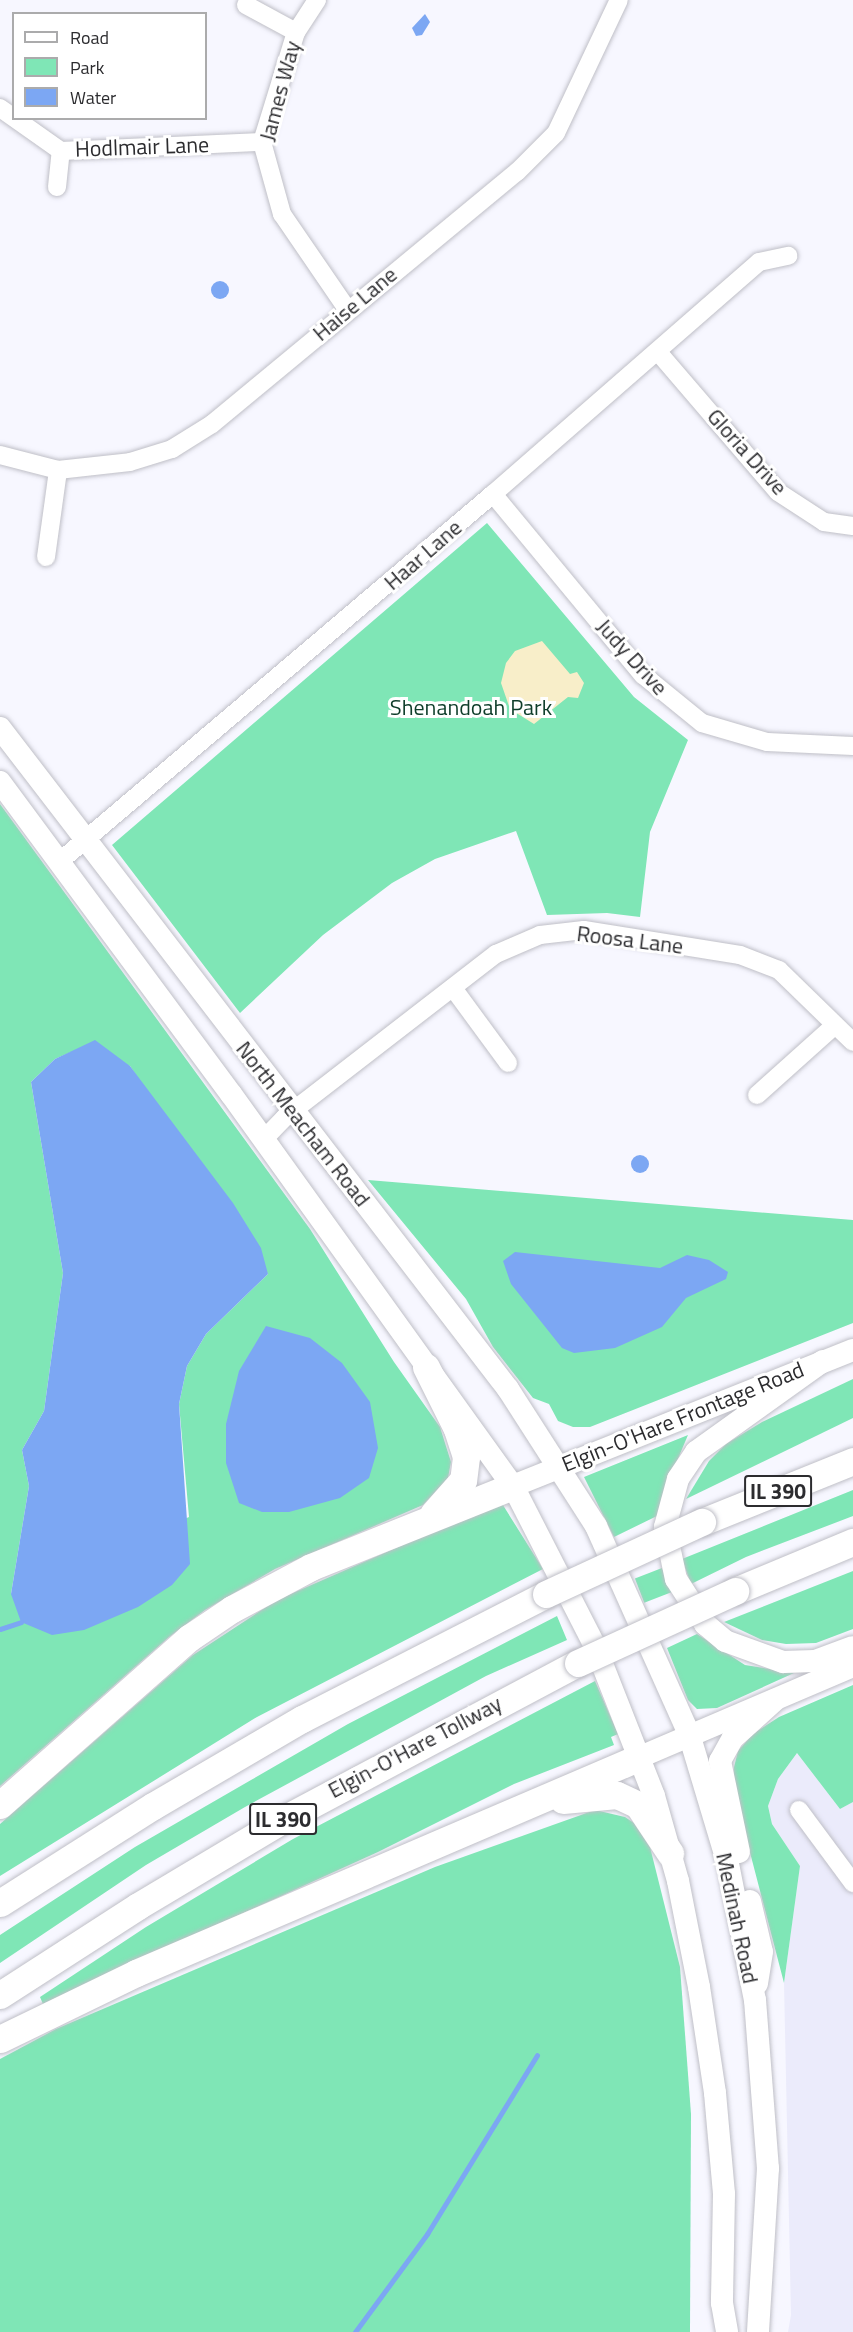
<!DOCTYPE html>
<html>
<head>
<meta charset="utf-8">
<style>
  body { margin:0 }
  #map { position:relative; width:853px; height:2332px; overflow:hidden; background:#f7f7ff; font-family:"Titillium Web",sans-serif }
  div>[style] { position:absolute }
  .built>* { inset:0; background:#ebebfb }
  .green>* { inset:0; background:#7fe6b6; transform-origin:0 0 }
  .sand>* { inset:0; background:#f8eec9 }
  .water>* { inset:0; background:#7ca7f3 }
  .round { border-radius:50% }
  .stream>* { height:5px; margin:-2.5px; padding:0 2.5px; transform-origin:2.5px; border-radius:2.5px; background:#7ca7f3 }
  .roads { filter:drop-shadow(0 0 2px #bfbfc7) drop-shadow(0 0 2px #bfbfc7) }
  .minor>* { height:18px; margin:-9px; padding:0 9px; transform-origin:9px; border-radius:9px; background:#fff }
  .major>* { height:22px; margin:-11px; padding:0 11px; transform-origin:11px; border-radius:11px; background:#fff }
  .highway>* { height:27px; margin:-13.5px; padding:0 13.5px; transform-origin:13.5px; border-radius:13.5px; background:#fff }
  .bridges { filter:drop-shadow(0 0 2px #bfbfc7) drop-shadow(0 0 2px #bfbfc7) }
  .highway-bridge>* { height:27px; margin:-13.5px; padding:0 13.5px; transform-origin:13.5px; border-radius:13.5px; background:#fff }
  span { translate:-50% -50%; white-space:nowrap; text-align:center; line-height:1.15; -webkit-text-stroke:6px #fff; paint-order:stroke }
  .shield-label span { padding:2px 4px; background:#fff; border:2px solid; border-radius:4px; -webkit-text-stroke-width:0 }
  .shield-label { font-size:21px; color:#2c2c2f; font-weight:700 }
  .street-label { font-size:22px; color:#2c2c2f }
  .park-label { font-size:22px; color:#0e3d2a }
  .legend { position:absolute; left:12px; top:12px; width:195px; height:108px; box-sizing:border-box; background:#fff; border:2px solid #ababac; margin:0; padding:8px 10px; list-style:none; font-size:18px; color:#2c2c2f }
  .legend li { display:flex; align-items:center; gap:12px; height:30px }
  .legend b { width:30px; border:2px solid #ababac }
</style>
</head>
<body>
<div id="map">
  <div class="built">
    <div style="clip-path:polygon(797px 1753px,840px 1809px,853px 1802px,853px 2332px,788px 2332px,791px 2315px,784px 1983px,800px 1866px,772px 1824px,768px 1806px,778px 1779px)"></div>
  </div>
  <div class="green">
    <div style="clip-path:polygon(487px 523px,634px 697px,688px 740px,650px 832px,640px 917px,607px 913px,547px 915px,516px 831px,435px 859px,392px 883px,323px 935px,240px 1013px,112px 845px)"></div>
    <div style="clip-path:polygon(evenodd,0 804px,310px 1229px,394px 1362px,440px 1427px,451px 1462px,448px 1478px,423px 1505px,275px 1569px,205px 1610px,169px 1637px,0 1786px,0 804px,71px 1052px,130px 1066px,268px 1274px,206px 1334px,187px 1366px,179px 1404px,189px 1517px,11px 1594px,29px 1486px,22px 1450px,44px 1411px,63px 1273px,31px 1082px,55px 1059px,71px 1052px)"></div>
    <div style="clip-path:polygon(368px 1180px,853px 1220px,853px 1323px,590px 1427px,573px 1427px,558px 1421px,549px 1404px,533px 1398px,493px 1347px,466px 1299px)"></div>
    <div style="clip-path:polygon(853px 1379px,853px 1418px,686px 1499px,709px 1461px,726px 1444px,762px 1422px)"></div>
    <div style="clip-path:polygon(688px 1435px,661px 1499px,659px 1515px,614px 1537px,584px 1477px)"></div>
    <div style="clip-path:polygon(853px 1490px,853px 1516px,746px 1557px,691px 1584px,682px 1559px)"></div>
    <div style="clip-path:polygon(501px 1502px,543px 1569px,257px 1717px,0 1876px,0 1824px,193px 1655px,277px 1600px)"></div>
    <div style="left:662px;top:1568px;width:26px;height:29px;rotate:69deg"></div>
    <div style="clip-path:polygon(853px 1571px,853px 1629px,816px 1643px,786px 1644px,762px 1640px,724px 1622px)"></div>
    <div style="clip-path:polygon(557px 1616px,567px 1640px,486px 1676px,245px 1807px,146px 1865px,0 1963px,0 1935px,135px 1847px,348px 1724px)"></div>
    <div style="clip-path:polygon(697px 1634px,745px 1665px,794px 1673px,717px 1708px,697px 1709px,688px 1700px,667px 1648px)"></div>
    <div style="clip-path:polygon(595px 1681px,618px 1734px,611px 1737px,614px 1745px,514px 1784px,378px 1852px,43px 2004px,40px 1997px,146px 1927px,293px 1839px)"></div>
    <div style="clip-path:polygon(853px 1685px,853px 1802px,840px 1809px,797px 1753px,778px 1779px,768px 1806px,772px 1824px,800px 1866px,784px 1983px,733px 1787px,734px 1767px,738px 1751px,753px 1734px,779px 1717px)"></div>
    <div style="clip-path:polygon(595px 1810px,625px 1817px,634px 1823px,650px 1847px,680px 1967px,691px 2114px,690px 2332px,0 2332px,0 2059px,56px 2029px,435px 1867px)"></div>
  </div>
  <div class="sand">
    <div style="clip-path:polygon(542px 641px,570px 674px,577px 672px,584px 683px,578px 698px,568px 697px,534px 724px,510px 709px,501px 683px,506px 663px,515px 651px)"></div>
  </div>
  <div class="water">
    <div style="clip-path:polygon(425px 14px,430px 22px,422px 35px,416px 36px,412px 28px)"></div>
    <div class="round" style="left:211px;top:281px;width:18px;height:18px"></div>
    <div style="clip-path:polygon(95px 1040px,130px 1066px,233px 1203px,261px 1248px,268px 1274px,206px 1334px,187px 1366px,179px 1404px,190px 1564px,172px 1585px,138px 1607px,84px 1630px,52px 1635px,21px 1622px,11px 1594px,29px 1486px,22px 1450px,44px 1411px,63px 1273px,31px 1082px,55px 1059px)"></div>
    <div class="round" style="left:631px;top:1155px;width:18px;height:18px"></div>
    <div style="clip-path:polygon(515px 1252px,660px 1268px,687px 1255px,709px 1260px,728px 1272px,726px 1279px,686px 1298px,662px 1327px,615px 1348px,574px 1353px,562px 1348px,511px 1284px,503px 1261px)"></div>
    <div style="clip-path:polygon(266px 1326px,310px 1338px,342px 1363px,370px 1402px,378px 1448px,369px 1478px,340px 1498px,289px 1512px,262px 1512px,239px 1503px,226px 1463px,226px 1424px,239px 1371px)"></div>
  </div>
  <div class="stream">
    <div style="left:0;top:1629px;width:22px;rotate:-18deg"></div>
    <div style="left:355px;top:2332px;width:122px;rotate:-53.7deg"></div>
    <div style="left:427px;top:2234px;width:210px;rotate:-58.4deg"></div>
  </div>
  <div class="roads">
    <div class="minor">
      <div style="left:317px;top:0;width:38px;rotate:123deg"></div>
      <div style="left:296px;top:32px;width:115px;rotate:107.2deg"></div>
      <div style="left:262px;top:142px;width:75px;rotate:74.5deg"></div>
      <div style="left:282px;top:214px;width:115px;rotate:55.6deg"></div>
      <div style="left:246px;top:5px;width:57px;rotate:28.4deg"></div>
      <div style="left:0;top:108px;width:75px;rotate:35.2deg"></div>
      <div style="left:61px;top:151px;width:201px;rotate:-2.6deg"></div>
      <div style="left:57px;top:187px;width:36px;rotate:-84deg"></div>
      <div style="left:658px;top:352px;width:184px;rotate:49.4deg"></div>
      <div style="left:778px;top:492px;width:55px;rotate:33.1deg"></div>
      <div style="left:824px;top:522px;width:29px;rotate:8deg"></div>
      <div style="left:0;top:455px;width:60px;rotate:14.5deg"></div>
      <div style="left:58px;top:470px;width:72px;rotate:-6.3deg"></div>
      <div style="left:130px;top:462px;width:44px;rotate:-17.2deg"></div>
      <div style="left:172px;top:449px;width:47px;rotate:-32deg"></div>
      <div style="left:212px;top:424px;width:396px;rotate:-39.6deg"></div>
      <div style="left:517px;top:172px;width:55px;rotate:-45deg"></div>
      <div style="left:556px;top:133px;width:147px;rotate:-64.7deg"></div>
      <div style="left:493px;top:494px;width:235px;rotate:50.4deg"></div>
      <div style="left:643px;top:675px;width:76px;rotate:39.1deg"></div>
      <div style="left:702px;top:723px;width:68px;rotate:16.3deg"></div>
      <div style="left:767px;top:742px;width:86px;rotate:2.7deg"></div>
      <div style="left:46px;top:557px;width:88px;rotate:-82.1deg"></div>
      <div style="left:59px;top:862px;width:569px;rotate:-40.3deg"></div>
      <div style="left:493px;top:494px;width:353px;rotate:-41.1deg"></div>
      <div style="left:759px;top:262px;width:30px;rotate:-12deg"></div>
      <div style="left:453px;top:988px;width:93px;rotate:53.7deg"></div>
      <div style="left:757px;top:1095px;width:103px;rotate:-41.9deg"></div>
      <div style="left:263px;top:1140px;width:32px;rotate:-46deg"></div>
      <div style="left:285px;top:1117px;width:267px;rotate:-37.7deg"></div>
      <div style="left:496px;top:954px;width:48px;rotate:-23.4deg"></div>
      <div style="left:540px;top:935px;width:44px;rotate:-6.5deg"></div>
      <div style="left:584px;top:930px;width:158px;rotate:9.1deg"></div>
      <div style="left:740px;top:955px;width:42px;rotate:21deg"></div>
      <div style="left:779px;top:970px;width:103px;rotate:44.2deg"></div>
      <div style="left:799px;top:1810px;width:91px;rotate:53.5deg"></div>
    </div>
    <div class="major">
      <div style="left:0;top:728px;width:834px;rotate:52.46deg"></div>
      <div style="left:508px;top:1389px;width:163px;rotate:57.3deg"></div>
      <div style="left:596px;top:1526px;width:228px;rotate:65.9deg"></div>
      <div style="left:689px;top:1734px;width:136px;rotate:73.3deg"></div>
      <div style="left:728px;top:1864px;width:139px;rotate:78.8deg"></div>
      <div style="left:755px;top:2000px;width:169px;rotate:85.6deg"></div>
      <div style="left:768px;top:2168px;width:164px;rotate:93.5deg"></div>
      <div style="left:0;top:782px;width:388px;rotate:53.5deg"></div>
      <div style="left:231px;top:1094px;width:483px;rotate:54.3deg"></div>
      <div style="left:513px;top:1486px;width:180px;rotate:62.9deg"></div>
      <div style="left:595px;top:1646px;width:161px;rotate:68.5deg"></div>
      <div style="left:654px;top:1796px;width:88px;rotate:74.2deg"></div>
      <div style="left:678px;top:1881px;width:108px;rotate:78.8deg"></div>
      <div style="left:699px;top:1987px;width:107px;rotate:81.4deg"></div>
      <div style="left:715px;top:2093px;width:101px;rotate:84.9deg"></div>
      <div style="left:724px;top:2194px;width:109px;rotate:91.1deg"></div>
      <div style="left:722px;top:2303px;width:29px;rotate:80deg"></div>
      <div style="left:823px;top:1361px;width:156px;rotate:144.4deg"></div>
      <div style="left:696px;top:1452px;width:32px;rotate:124deg"></div>
      <div style="left:678px;top:1479px;width:50px;rotate:105.2deg"></div>
      <div style="left:665px;top:1527px;width:53px;rotate:78.1deg"></div>
      <div style="left:676px;top:1579px;width:54px;rotate:57.2deg"></div>
      <div style="left:705px;top:1624px;width:26px;rotate:40deg"></div>
      <div style="left:725px;top:1641px;width:62px;rotate:19.9deg"></div>
      <div style="left:783px;top:1662px;width:32px;rotate:-2deg"></div>
      <div style="left:815px;top:1661px;width:40px;rotate:-20.2deg"></div>
      <div style="left:513px;top:1486px;width:366px;rotate:-21.8deg"></div>
      <div style="left:640px;top:1757px;width:232px;rotate:-23.1deg"></div>
      <div style="left:739px;top:1852px;width:93px;rotate:-101.8deg"></div>
      <div style="left:720px;top:1761px;width:26px;rotate:-61deg"></div>
      <div style="left:733px;top:1738px;width:57px;rotate:-42.1deg"></div>
      <div style="left:750px;top:1901px;width:52px;rotate:76.8deg"></div>
      <div style="left:762px;top:1952px;width:32px;rotate:99deg"></div>
    </div>
    <div class="highway">
      <div style="left:426px;top:1367px;width:69px;rotate:63.4deg"></div>
      <div style="left:457px;top:1429px;width:29px;rotate:72deg"></div>
      <div style="left:466px;top:1457px;width:23px;rotate:97deg"></div>
      <div style="left:463px;top:1480px;width:45px;rotate:131.4deg"></div>
      <div style="left:702px;top:1522px;width:163px;rotate:-22deg"></div>
      <div style="left:735px;top:1591px;width:128px;rotate:-22.6deg"></div>
      <div style="left:563px;top:1800px;width:54px;rotate:-5.3deg"></div>
      <div style="left:617px;top:1795px;width:23px;rotate:25deg"></div>
      <div style="left:638px;top:1805px;width:58px;rotate:56.3deg"></div>
      <div style="left:0;top:1805px;width:252px;rotate:-41.5deg"></div>
      <div style="left:189px;top:1638px;width:52px;rotate:-34deg"></div>
      <div style="left:232px;top:1609px;width:89px;rotate:-28deg"></div>
      <div style="left:311px;top:1567px;width:218px;rotate:-21.9deg"></div>
      <div style="left:0;top:1903px;width:181px;rotate:-32.4deg"></div>
      <div style="left:153px;top:1806px;width:173px;rotate:-30.3deg"></div>
      <div style="left:302px;top:1719px;width:274px;rotate:-27.1deg"></div>
      <div style="left:0;top:1995px;width:164px;rotate:-32.8deg"></div>
      <div style="left:138px;top:1906px;width:170px;rotate:-30.8deg"></div>
      <div style="left:284px;top:1819px;width:333px;rotate:-28deg"></div>
      <div style="left:0;top:2039px;width:151px;rotate:-25.9deg"></div>
      <div style="left:136px;top:1973px;width:548px;rotate:-23.2deg"></div>
    </div>
  </div>
  <div class="bridges">
    <div class="highway-bridge">
      <div style="left:546px;top:1594px;width:172px;rotate:-24.8deg"></div>
      <div style="left:578px;top:1663px;width:173px;rotate:-24.6deg"></div>
    </div>
  </div>
  <div class="shield-label">
    <span style="left:778px;top:1491px">IL 390</span>
    <span style="left:283px;top:1819px">IL 390</span>
  </div>
  <div class="street-label">
    <span style="left:280px;top:91px;rotate:-75deg">James Way</span>
    <span style="left:142px;top:147px;rotate:-2deg">Hodlmair Lane</span>
    <span style="left:355px;top:304px;rotate:-40deg">Haise Lane</span>
    <span style="left:747px;top:452px;rotate:48deg">Gloria Drive</span>
    <span style="left:423px;top:555px;rotate:-41deg">Haar Lane</span>
    <span style="left:632px;top:657px;rotate:48deg">Judy Drive</span>
    <span style="left:630px;top:940px;rotate:7deg">Roosa Lane</span>
    <span style="left:303px;top:1124px;rotate:52deg">North Meacham Road</span>
    <span style="left:683px;top:1417px;rotate:-22deg">Elgin-O'Hare Frontage Road</span>
    <span style="left:415px;top:1747px;rotate:-28deg">Elgin-O'Hare Tollway</span>
    <span style="left:737px;top:1918px;rotate:78deg">Medinah Road</span>
  </div>
  <div class="park-label">
    <span style="left:471px;top:708px">Shenandoah Park</span>
  </div>
  <ul class="legend">
  <li><b style="height:8px;background:#fff"></b>Road</li>
  <li><b style="height:16px;background:#7fe6b6"></b>Park</li>
  <li><b style="height:16px;background:#7ca7f3"></b>Water</li>
  </ul>
</div>
</body>
</html>
